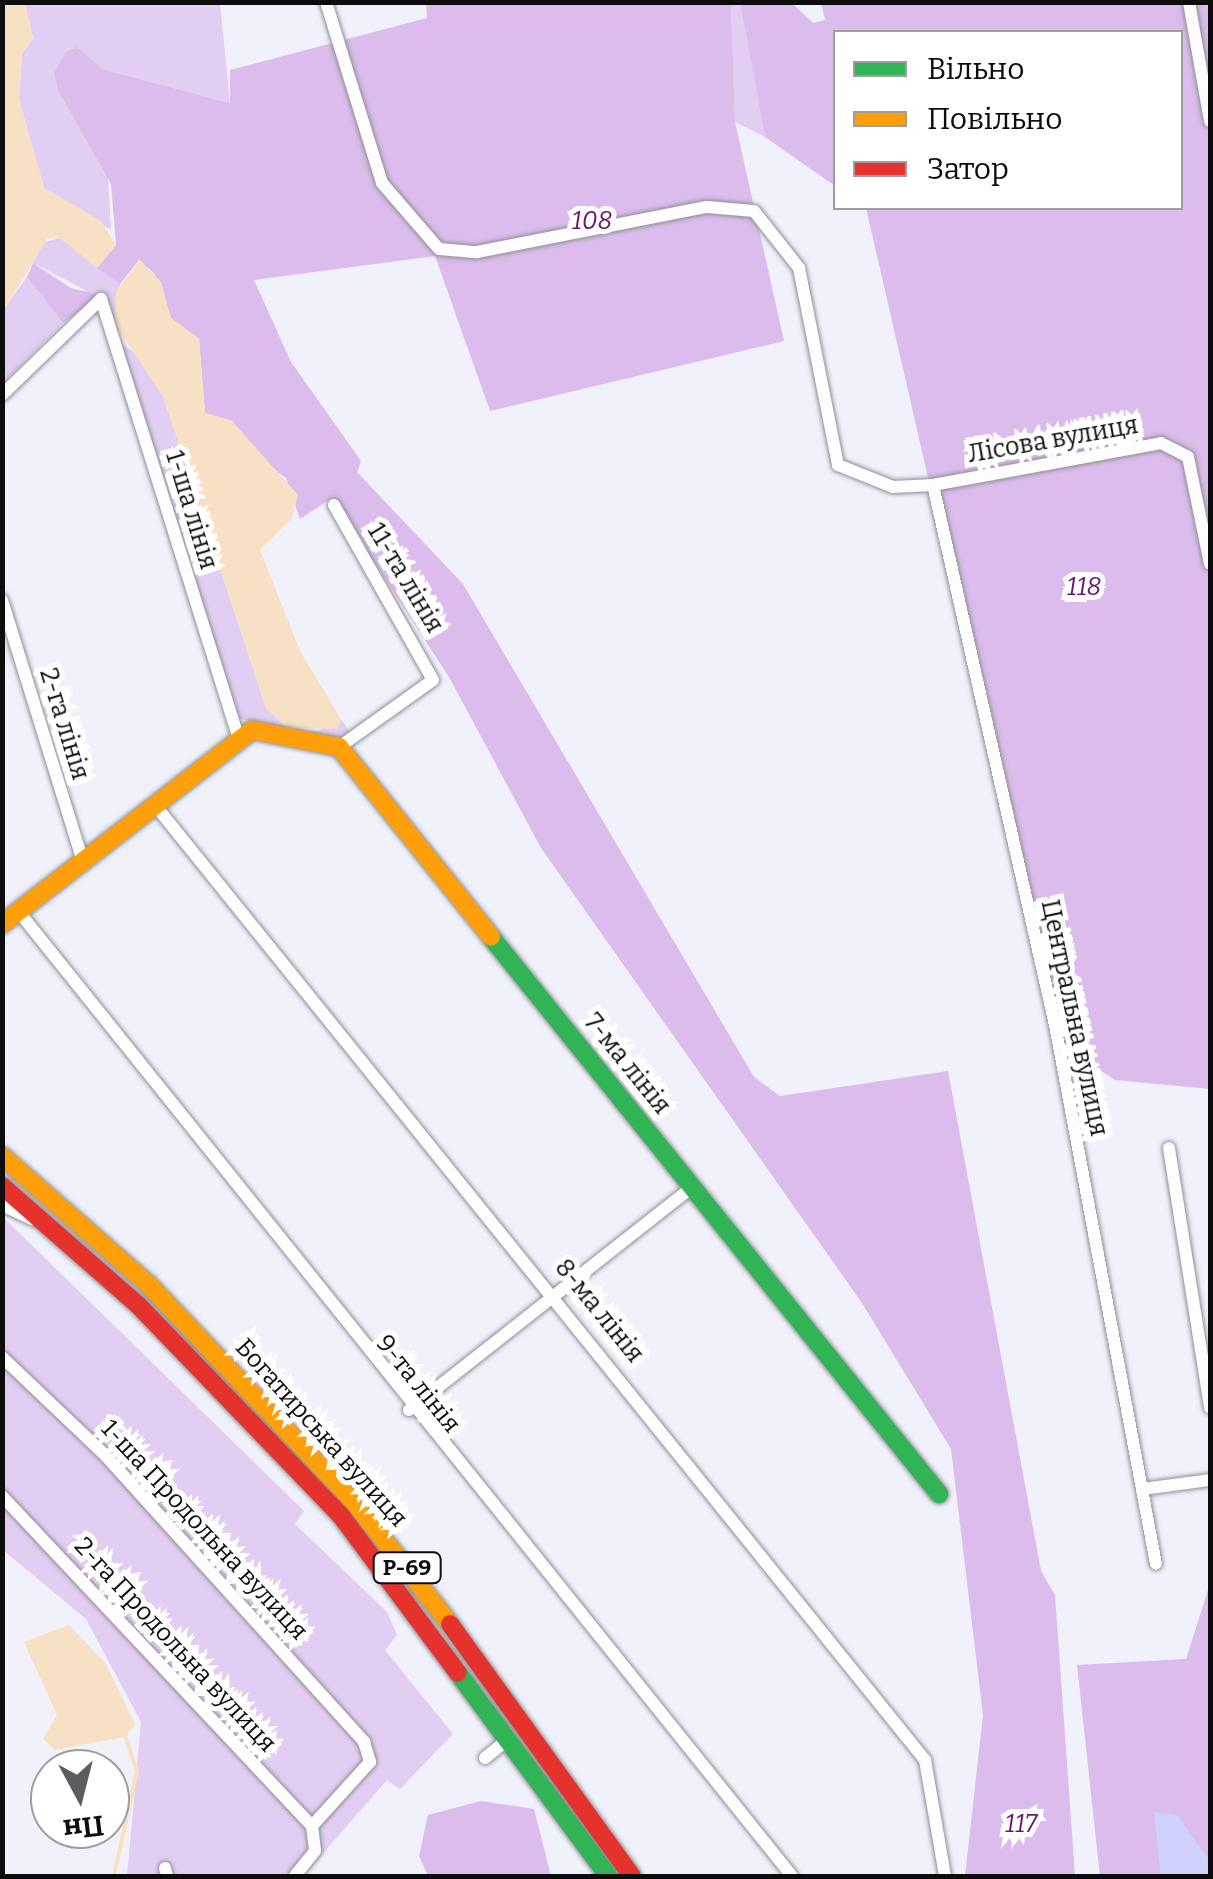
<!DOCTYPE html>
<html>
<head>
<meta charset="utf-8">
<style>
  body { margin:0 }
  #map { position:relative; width:1213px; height:1879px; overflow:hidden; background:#f0f1fb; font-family:Bitter,serif }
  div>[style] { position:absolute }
  .green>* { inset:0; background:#e3cef3 }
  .forest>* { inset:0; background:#dbbcec }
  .sand>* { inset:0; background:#cfd1fd }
  .water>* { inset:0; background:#f8e0c4 }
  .stream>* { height:4px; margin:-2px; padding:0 2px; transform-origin:2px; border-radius:2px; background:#f8e0c4 }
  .roads { filter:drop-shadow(0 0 2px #8f9094) drop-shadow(0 0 2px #8f9094) }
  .street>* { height:12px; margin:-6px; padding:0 6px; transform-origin:6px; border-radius:6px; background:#fdfdfe }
  .fast>* { height:18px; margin:-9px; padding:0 9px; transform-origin:9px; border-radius:9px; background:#30b455 }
  .slow>* { height:18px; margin:-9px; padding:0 9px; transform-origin:9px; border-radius:9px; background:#ff9f0a }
  .jam>* { height:18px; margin:-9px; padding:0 9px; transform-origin:9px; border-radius:9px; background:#e5322d }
  span { translate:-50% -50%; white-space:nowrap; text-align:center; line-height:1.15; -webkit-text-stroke:10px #fff; paint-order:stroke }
  .shield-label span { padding:2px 8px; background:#fff; border:2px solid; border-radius:8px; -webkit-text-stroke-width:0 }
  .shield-label { font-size:22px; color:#0d0d0d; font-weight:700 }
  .park-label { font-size:25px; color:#68176a; font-style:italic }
  .street-label { font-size:25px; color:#0d0d0d }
  .frame { position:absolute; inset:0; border:5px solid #0d0d0d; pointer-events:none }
  .legend { position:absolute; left:833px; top:30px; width:350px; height:180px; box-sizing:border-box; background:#fff; border:2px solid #9e9e9e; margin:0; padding:12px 18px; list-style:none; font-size:30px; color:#0d0d0d }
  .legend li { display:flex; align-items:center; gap:20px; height:50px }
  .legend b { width:50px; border:2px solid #9e9e9e }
  .north { position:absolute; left:30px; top:1749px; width:100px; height:100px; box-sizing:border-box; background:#fff; border:2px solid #9e9e9e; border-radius:50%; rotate:173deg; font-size:28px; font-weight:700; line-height:40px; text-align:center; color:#0d0d0d }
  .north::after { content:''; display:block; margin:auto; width:35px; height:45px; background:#5c5d60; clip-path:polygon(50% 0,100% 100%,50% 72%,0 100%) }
</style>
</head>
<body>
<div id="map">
  <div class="green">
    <div style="clip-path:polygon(25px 3px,220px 3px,230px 103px,102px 69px,111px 230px,44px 188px,19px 100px,22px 54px,33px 38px)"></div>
    <div style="clip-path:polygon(731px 3px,740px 3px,765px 137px,735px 122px)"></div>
    <div style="clip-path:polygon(60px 238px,120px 284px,118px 335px,85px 290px,33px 263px,42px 243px)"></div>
    <div style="clip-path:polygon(27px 277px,63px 323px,3px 383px,2px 312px)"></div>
    <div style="clip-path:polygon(121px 344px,145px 358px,163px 396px,266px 708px,286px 727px,316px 732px,341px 719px,351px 734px,338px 741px,236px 718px)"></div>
    <div style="clip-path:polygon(2px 1216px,304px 1511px,295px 1524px,387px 1612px,397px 1635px,385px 1650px,453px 1734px,400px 1789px,387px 1780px,303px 1876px,127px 1876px,141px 1722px,86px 1619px,3px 1550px)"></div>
  </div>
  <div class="forest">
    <div style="clip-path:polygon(426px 3px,731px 3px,735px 122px,784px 341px,490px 411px,435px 256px,254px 280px,291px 362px,361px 461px,357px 472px,463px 584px,754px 1077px,780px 1096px,948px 1071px,1041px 1571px,1055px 1595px,1075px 1876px,965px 1876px,983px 1715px,951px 1449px,862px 1303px,541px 848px,449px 677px,332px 498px,300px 519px,286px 478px,258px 458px,232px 421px,205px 413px,199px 339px,171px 318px,154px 273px,139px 260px,120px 284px,97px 268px,116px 245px,111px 184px,58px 90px,54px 73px,66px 52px,77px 47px,102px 69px,230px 103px,230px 70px,427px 18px)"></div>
    <div style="clip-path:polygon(740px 3px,792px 3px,813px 23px,825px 20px,821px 3px,1210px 3px,1210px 1089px,1115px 1080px,1058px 1042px,866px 208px,1180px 208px,1180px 32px,836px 32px,835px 186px,765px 137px)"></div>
    <div style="clip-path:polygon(33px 263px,71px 288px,100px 295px,63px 323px,27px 277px)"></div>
    <div style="clip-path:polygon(1210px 1584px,1210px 1876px,1100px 1876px,1077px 1665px,1186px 1659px)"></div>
    <div style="clip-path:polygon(481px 1801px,534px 1809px,551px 1876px,428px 1876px,419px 1856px,428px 1815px)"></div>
  </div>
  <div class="sand">
    <div style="clip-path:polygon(1154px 1812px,1177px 1815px,1210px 1861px,1210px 1876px,1161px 1876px)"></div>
  </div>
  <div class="water">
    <div style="clip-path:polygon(3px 2px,25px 3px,33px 38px,22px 54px,19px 100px,44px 188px,100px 220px,116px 245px,97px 268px,60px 238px,47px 239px,3px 312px)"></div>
    <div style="clip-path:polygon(140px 260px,161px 282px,171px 318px,199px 339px,205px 413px,232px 421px,298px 495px,292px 518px,260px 550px,301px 653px,341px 719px,337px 729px,286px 727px,266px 708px,163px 396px,115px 325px,116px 291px)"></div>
    <div style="clip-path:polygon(69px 1625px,106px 1664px,135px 1724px,125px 1737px,55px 1750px,43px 1739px,57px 1715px,24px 1642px)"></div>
  </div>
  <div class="stream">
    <div style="left:114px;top:1876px;width:107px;rotate:-77.6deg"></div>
    <div style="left:137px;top:1771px;width:36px;rotate:-109deg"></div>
  </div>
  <div class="roads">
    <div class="street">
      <div style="left:326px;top:2px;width:189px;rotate:72.8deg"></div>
      <div style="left:382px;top:183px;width:87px;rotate:49.2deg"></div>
      <div style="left:439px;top:249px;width:38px;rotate:5deg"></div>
      <div style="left:477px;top:252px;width:234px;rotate:-11.1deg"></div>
      <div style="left:707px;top:207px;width:47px;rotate:4.9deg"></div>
      <div style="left:754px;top:211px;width:73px;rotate:51.7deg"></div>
      <div style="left:799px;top:268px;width:201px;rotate:78.8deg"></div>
      <div style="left:838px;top:465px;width:59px;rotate:21.8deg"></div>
      <div style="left:893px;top:487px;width:40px;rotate:-2.9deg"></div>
      <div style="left:933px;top:485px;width:232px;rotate:-10.4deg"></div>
      <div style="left:1161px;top:443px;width:30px;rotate:27deg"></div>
      <div style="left:1188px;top:457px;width:109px;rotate:78.4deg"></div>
      <div style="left:1189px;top:2px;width:121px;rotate:80deg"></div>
      <div style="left:2px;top:395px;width:138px;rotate:-44.1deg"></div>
      <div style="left:101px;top:299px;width:458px;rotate:72.6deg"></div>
      <div style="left:933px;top:485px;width:554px;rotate:77.27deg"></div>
      <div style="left:1055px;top:1025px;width:548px;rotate:79.39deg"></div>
      <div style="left:334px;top:505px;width:201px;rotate:60.5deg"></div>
      <div style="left:433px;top:680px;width:115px;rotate:144.5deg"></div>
      <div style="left:2px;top:600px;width:274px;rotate:72.8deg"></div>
      <div style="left:155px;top:805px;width:1227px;rotate:51.12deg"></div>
      <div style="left:925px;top:1760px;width:118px;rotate:80.2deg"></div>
      <div style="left:19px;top:912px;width:1236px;rotate:51.28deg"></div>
      <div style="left:1169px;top:1148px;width:263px;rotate:81deg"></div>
      <div style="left:2px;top:1205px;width:33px;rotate:25deg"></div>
      <div style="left:2px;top:1357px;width:142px;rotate:43.6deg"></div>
      <div style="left:105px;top:1455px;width:387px;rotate:47.9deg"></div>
      <div style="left:364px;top:1742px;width:21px;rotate:73deg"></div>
      <div style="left:370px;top:1762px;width:86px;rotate:132.2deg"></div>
      <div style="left:312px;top:1826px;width:25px;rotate:83deg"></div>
      <div style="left:315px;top:1851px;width:32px;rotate:129deg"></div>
      <div style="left:409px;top:1410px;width:362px;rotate:-38.2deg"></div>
      <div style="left:1143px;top:1489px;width:68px;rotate:-7.7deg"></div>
      <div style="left:2px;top:1496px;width:453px;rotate:46.8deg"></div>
      <div style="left:485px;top:1758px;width:32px;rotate:-39deg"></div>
      <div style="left:165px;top:1868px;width:8px;rotate:76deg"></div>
    </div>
    <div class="fast">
      <div style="left:491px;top:937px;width:715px;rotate:51.19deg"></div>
      <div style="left:458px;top:1673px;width:252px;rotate:53.5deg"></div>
    </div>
    <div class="slow">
      <div style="left:2px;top:924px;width:316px;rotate:-37.8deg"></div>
      <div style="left:252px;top:730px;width:89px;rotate:11.1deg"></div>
      <div style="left:339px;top:747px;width:243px;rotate:51.3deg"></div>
      <div style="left:2px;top:1156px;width:197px;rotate:41.3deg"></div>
      <div style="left:150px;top:1286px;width:297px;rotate:46.6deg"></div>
      <div style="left:354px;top:1502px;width:155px;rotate:51.8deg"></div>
    </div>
    <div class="jam">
      <div style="left:2px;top:1186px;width:182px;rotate:41.2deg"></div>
      <div style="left:139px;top:1306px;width:293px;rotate:46.1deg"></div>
      <div style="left:342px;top:1517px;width:194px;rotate:53.4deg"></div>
      <div style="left:450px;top:1624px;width:311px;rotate:54.2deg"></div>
    </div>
  </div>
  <div class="shield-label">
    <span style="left:407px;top:1568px">Р-69</span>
  </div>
  <div class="park-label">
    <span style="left:592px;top:221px">108</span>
    <span style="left:1084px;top:587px">118</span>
    <span style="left:1021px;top:1824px">117</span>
  </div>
  <div class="street-label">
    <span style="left:1053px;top:440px;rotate:-10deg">Лісова вулиця</span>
    <span style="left:191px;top:510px;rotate:73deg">1-ша лінія</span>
    <span style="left:405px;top:578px;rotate:59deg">11-та лінія</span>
    <span style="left:64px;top:724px;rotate:73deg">2-га лінія</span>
    <span style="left:1074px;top:1018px;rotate:78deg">Центральна вулиця</span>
    <span style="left:627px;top:1064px;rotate:51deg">7-ма лінія</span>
    <span style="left:599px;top:1311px;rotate:51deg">8-ма лінія</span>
    <span style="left:418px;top:1384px;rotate:51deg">9-та лінія</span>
    <span style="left:321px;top:1433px;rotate:48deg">Богатирська вулиця</span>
    <span style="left:204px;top:1530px;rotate:47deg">1-ша Продольна вулиця</span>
    <span style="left:175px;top:1645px;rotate:47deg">2-га Продольна вулиця</span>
  </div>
  <div class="frame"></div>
  <ul class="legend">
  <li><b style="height:12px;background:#30b455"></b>Вільно</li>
  <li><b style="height:12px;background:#ff9f0a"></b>Повільно</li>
  <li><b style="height:12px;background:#e5322d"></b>Затор</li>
  </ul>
  <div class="north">Пн</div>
</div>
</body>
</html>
